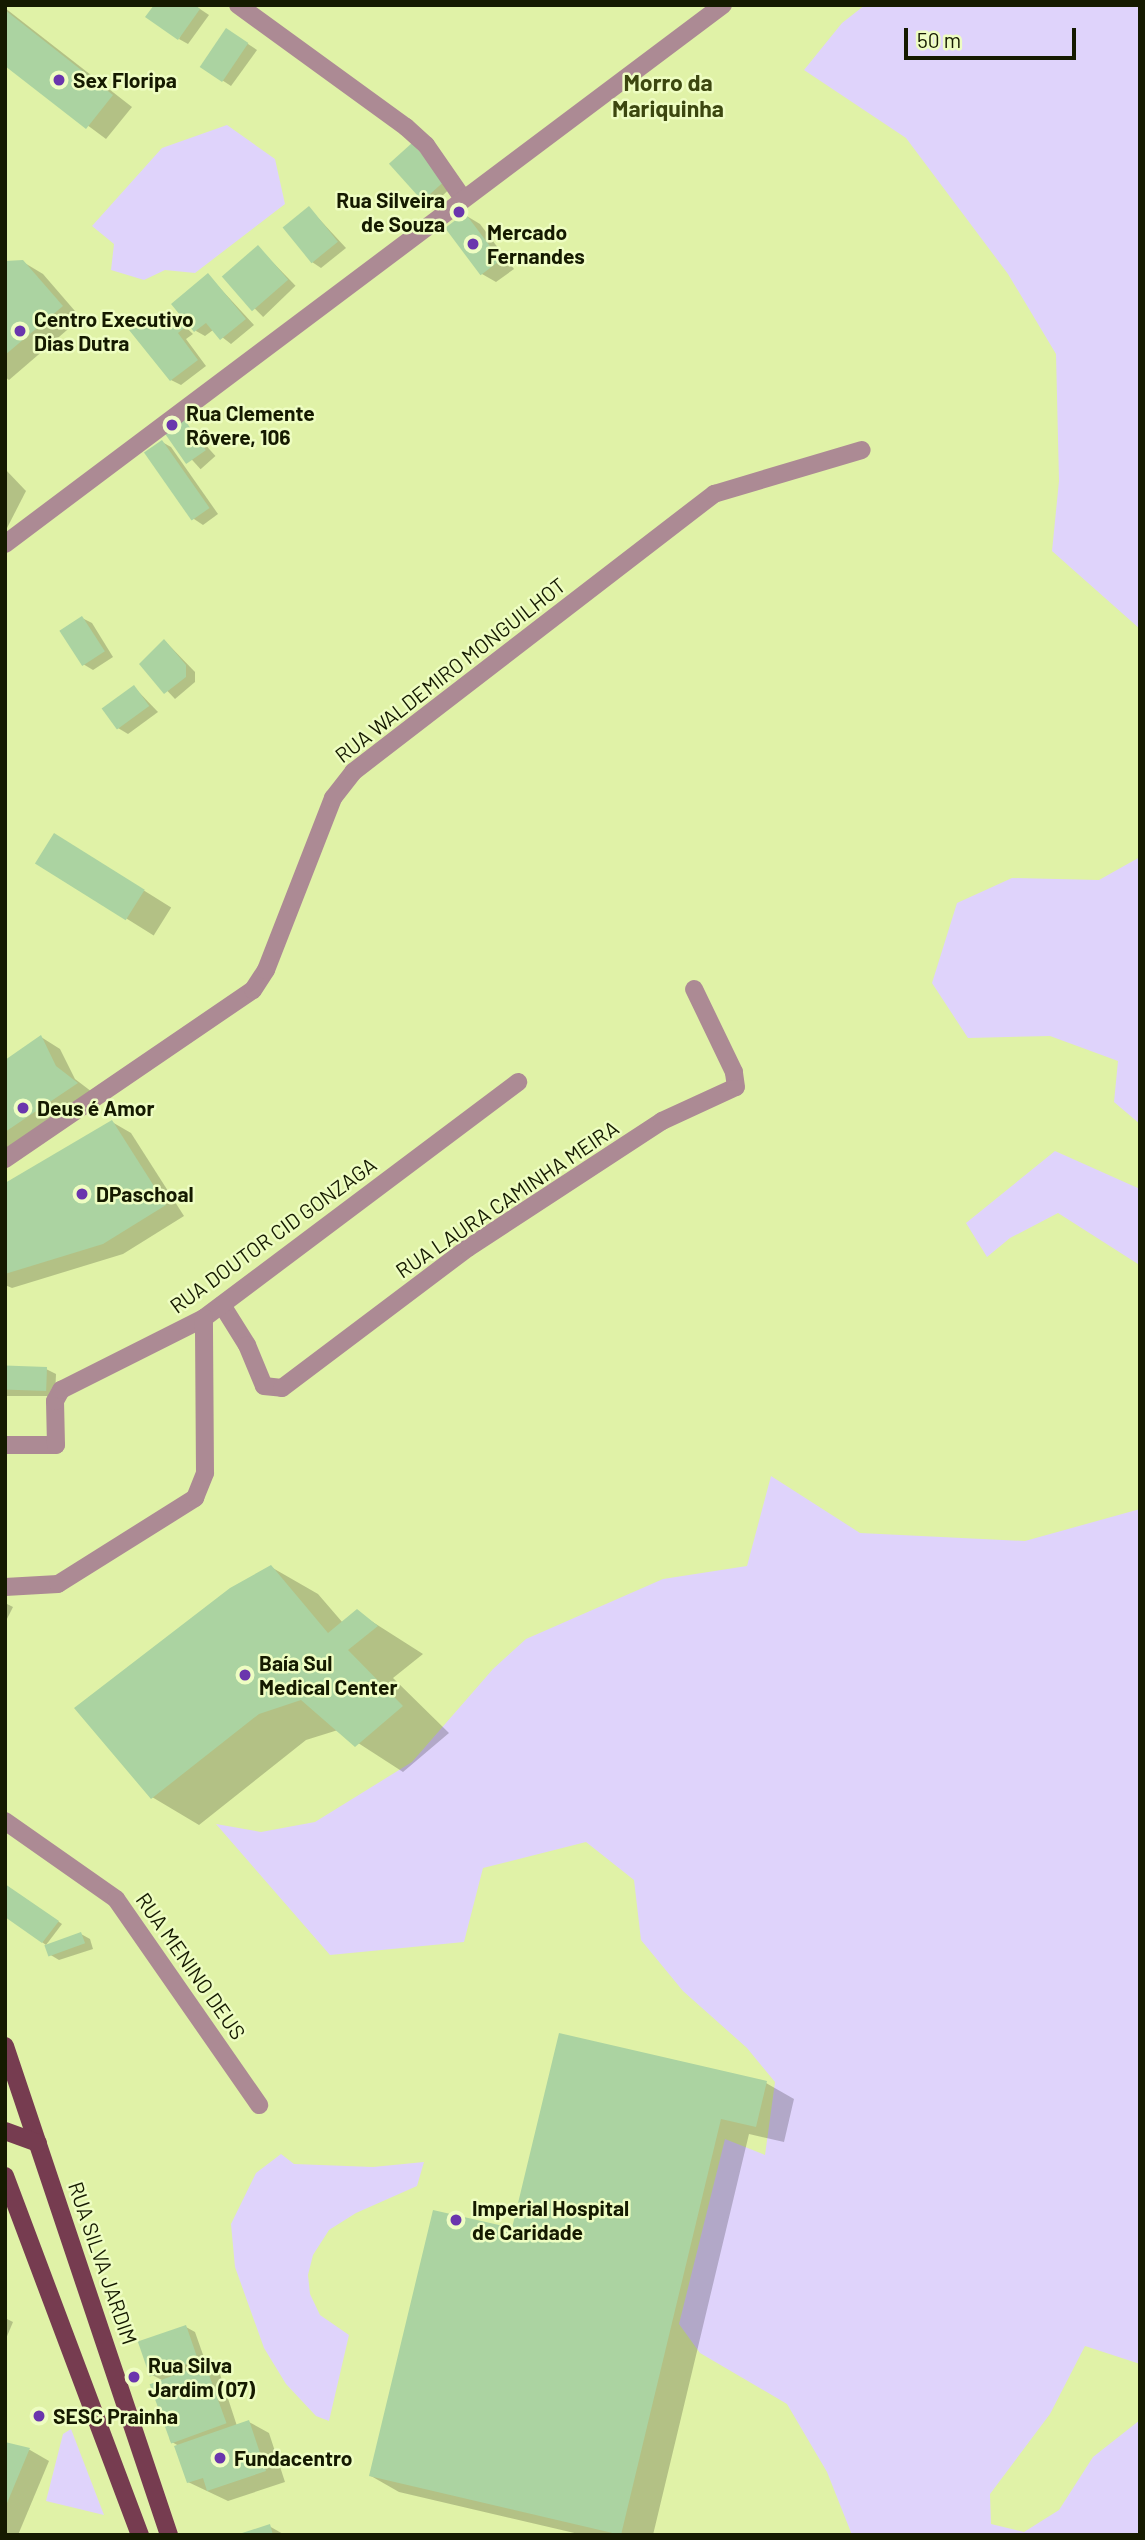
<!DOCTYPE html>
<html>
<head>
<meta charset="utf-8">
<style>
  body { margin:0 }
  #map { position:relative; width:1145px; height:2540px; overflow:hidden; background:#e0f2a7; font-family:Barlow,sans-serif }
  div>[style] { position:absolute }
  .green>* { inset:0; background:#dfd3fb }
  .shadow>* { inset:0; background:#0003; transform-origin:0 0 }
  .building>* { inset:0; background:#abd3a1; transform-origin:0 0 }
  .minor>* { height:18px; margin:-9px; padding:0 9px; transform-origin:9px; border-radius:9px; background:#ac8a94 }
  .primary>* { height:18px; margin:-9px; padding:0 9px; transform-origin:9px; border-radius:9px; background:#763c50 }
  .dots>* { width:19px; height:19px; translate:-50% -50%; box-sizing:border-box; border:4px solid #eefdc2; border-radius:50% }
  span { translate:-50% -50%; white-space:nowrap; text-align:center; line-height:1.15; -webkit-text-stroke:5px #eefdc2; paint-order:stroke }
  .poi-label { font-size:21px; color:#151a00; font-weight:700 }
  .left { translate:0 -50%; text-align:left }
  .right { translate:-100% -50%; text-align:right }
  .street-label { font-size:21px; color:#151a00 }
  .neighbourhood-label { font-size:23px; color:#3c470f; font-weight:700 }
  .frame { position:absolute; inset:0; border:7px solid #151a00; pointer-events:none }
  .scale { position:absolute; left:904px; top:28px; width:172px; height:32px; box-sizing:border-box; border:4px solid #151a00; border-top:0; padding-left:9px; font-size:21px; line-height:24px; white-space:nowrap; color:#151a00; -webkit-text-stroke:5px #eefdc2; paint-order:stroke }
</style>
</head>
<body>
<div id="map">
  <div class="green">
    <div style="clip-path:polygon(865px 5px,1140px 5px,1140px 629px,1052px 551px,1059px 481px,1056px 354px,1008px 274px,906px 138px,804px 70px,842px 23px)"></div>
    <div style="clip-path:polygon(227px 125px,275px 159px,285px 204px,195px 273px,165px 270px,144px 280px,111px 270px,114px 244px,92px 226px,162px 148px)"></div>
    <div style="clip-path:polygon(1140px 857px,1140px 1124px,1114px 1102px,1118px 1061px,1050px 1036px,968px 1038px,932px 983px,957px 903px,1012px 878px,1099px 880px)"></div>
    <div style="clip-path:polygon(1055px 1151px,1140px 1189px,1140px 1297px,1138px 1264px,1058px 1213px,1010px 1238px,987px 1257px,966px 1223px)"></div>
    <div style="clip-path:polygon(771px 1476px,860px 1533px,1025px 1541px,1140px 1509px,1140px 2364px,1085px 2346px,1050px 2414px,990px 2494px,991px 2524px,1024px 2532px,1059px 2510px,1093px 2457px,1140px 2420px,1140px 2535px,852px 2535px,827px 2472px,787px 2404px,700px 2353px,679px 2324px,725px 2139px,765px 2155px,775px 2082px,747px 2048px,683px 1991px,641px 1940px,634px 1880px,586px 1842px,483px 1868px,464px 1942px,330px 1955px,216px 1824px,261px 1832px,315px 1822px,412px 1762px,493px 1669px,526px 1639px,663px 1579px,747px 1566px)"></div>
    <div style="clip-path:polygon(281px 2154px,294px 2164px,373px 2167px,424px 2162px,417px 2186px,356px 2213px,329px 2230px,313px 2255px,308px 2275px,310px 2294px,320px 2315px,349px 2335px,329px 2421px,316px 2416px,286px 2384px,264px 2348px,235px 2267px,231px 2224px,256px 2173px)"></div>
    <div style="clip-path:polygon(71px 2429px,104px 2515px,46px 2501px,63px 2434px)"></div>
  </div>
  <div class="shadow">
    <div style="clip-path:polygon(194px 5px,209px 15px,188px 44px,179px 39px)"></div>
    <div style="clip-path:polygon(5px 8px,132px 107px,106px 139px,5px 64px)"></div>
    <div style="clip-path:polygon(236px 36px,257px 50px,231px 86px,202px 67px)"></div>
    <div style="clip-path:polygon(412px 145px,453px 186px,432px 205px,422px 199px)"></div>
    <div style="clip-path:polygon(309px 208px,346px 248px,321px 268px,312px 262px)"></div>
    <div style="clip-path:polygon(465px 215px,480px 224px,514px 269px,496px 282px,482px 274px,447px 228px)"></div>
    <div style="left:258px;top:247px;width:54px;height:45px;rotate:46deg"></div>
    <div style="clip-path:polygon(23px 262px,43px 274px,81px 318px,9px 380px,5px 377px,5px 263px)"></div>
    <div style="clip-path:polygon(208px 275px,254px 325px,231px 344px,213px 330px,205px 336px,196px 331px)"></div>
    <div style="clip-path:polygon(175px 317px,193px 334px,186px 339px,206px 366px,181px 385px,171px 380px,148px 318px,160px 328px)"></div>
    <div style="left:184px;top:421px;width:47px;height:20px;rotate:48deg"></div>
    <div style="clip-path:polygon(162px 442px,171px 447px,218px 514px,203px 525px,194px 519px)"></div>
    <div style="clip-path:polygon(5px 469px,26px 491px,6px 530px,5px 530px)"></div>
    <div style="clip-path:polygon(82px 618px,92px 623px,113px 657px,93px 670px,83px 664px)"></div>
    <div style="clip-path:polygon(165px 641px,195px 672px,195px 682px,175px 699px,142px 664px)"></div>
    <div style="clip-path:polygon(134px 687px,158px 712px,128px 734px,118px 728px)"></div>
    <div style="left:55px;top:835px;width:137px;height:33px;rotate:32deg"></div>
    <div style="clip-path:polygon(41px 1037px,60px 1049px,75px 1079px,96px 1095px,5px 1156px,5px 1062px)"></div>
    <div style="clip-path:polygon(112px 1122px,131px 1133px,184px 1216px,123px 1254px,12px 1288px,5px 1285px,5px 1185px)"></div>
    <div style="clip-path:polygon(5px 1369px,46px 1369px,56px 1374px,55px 1396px,5px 1396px)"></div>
    <div style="clip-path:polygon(271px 1567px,318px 1594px,343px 1623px,357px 1612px,423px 1654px,393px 1678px,449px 1733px,403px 1772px,338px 1730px,306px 1740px,199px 1825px,152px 1797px)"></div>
    <div style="left:5px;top:1603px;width:9px;height:38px;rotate:27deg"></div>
    <div style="clip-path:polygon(5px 1885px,62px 1924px,46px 1945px,5px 1915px)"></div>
    <div style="clip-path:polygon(81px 1934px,90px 1939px,93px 1949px,59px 1960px,49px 1954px)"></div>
    <div style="clip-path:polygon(766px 2083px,794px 2099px,784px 2142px,749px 2134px,653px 2535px,583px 2535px,399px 2492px,371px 2476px,513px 2230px)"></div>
    <div style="clip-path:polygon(5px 2318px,13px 2322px,5px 2341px)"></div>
    <div style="clip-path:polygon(186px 2327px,195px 2332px,207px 2366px,220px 2374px,237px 2426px,249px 2422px,269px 2433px,285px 2482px,228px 2501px,188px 2482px,179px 2446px,170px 2441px,162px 2380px,152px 2375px)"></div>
    <div style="clip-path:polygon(5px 2444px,30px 2450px,49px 2461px,18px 2535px,5px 2535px)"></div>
    <div style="clip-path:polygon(269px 2526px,285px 2535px,243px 2535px)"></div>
  </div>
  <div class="building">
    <div style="clip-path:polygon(154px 5px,195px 5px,200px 9px,178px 40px,145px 17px)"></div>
    <div style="clip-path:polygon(5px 10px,113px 95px,86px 129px,5px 66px)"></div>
    <div style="left:226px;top:28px;width:27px;height:47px;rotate:34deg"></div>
    <div style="left:412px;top:143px;width:50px;height:31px;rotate:48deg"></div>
    <div style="left:309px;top:206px;width:46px;height:34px;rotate:51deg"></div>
    <div style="left:465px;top:213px;width:59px;height:25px;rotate:53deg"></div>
    <div style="left:258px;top:245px;width:46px;height:48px;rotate:49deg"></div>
    <div style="clip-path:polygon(23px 260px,63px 306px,5px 355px,5px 261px)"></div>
    <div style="clip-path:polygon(208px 273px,246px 319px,220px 340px,206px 323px,194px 332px,171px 304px)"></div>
    <div style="clip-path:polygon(175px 315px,184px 328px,178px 333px,198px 360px,170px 381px,129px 330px,148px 316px,157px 329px)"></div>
    <div style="left:184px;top:419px;width:38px;height:24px;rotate:55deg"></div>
    <div style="left:162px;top:440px;width:83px;height:22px;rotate:55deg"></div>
    <div style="left:82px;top:616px;width:42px;height:27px;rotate:57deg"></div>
    <div style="clip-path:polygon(164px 639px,186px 665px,186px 677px,164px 694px,139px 664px)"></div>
    <div style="left:134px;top:685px;width:26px;height:40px;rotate:54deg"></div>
    <div style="left:54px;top:833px;width:107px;height:36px;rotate:32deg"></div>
    <div style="clip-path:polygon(41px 1035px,56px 1066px,78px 1083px,5px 1132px,5px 1060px)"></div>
    <div style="clip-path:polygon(112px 1120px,166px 1205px,103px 1244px,5px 1274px,5px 1183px)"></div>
    <div style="left:47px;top:1367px;width:24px;height:42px;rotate:92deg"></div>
    <div style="clip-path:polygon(271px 1565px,328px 1633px,357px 1609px,378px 1626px,348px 1650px,403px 1706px,355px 1747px,301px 1700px,259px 1714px,151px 1799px,74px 1708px,230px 1588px)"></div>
    <div style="clip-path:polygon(5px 1884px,59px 1921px,42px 1943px,5px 1917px)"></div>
    <div style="left:81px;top:1932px;width:12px;height:39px;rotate:70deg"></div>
    <div style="clip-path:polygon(559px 2033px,767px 2081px,756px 2127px,721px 2119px,621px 2535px,369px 2476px,433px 2210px,512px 2228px)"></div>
    <div style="left:186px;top:2325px;width:37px;height:51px;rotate:71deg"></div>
    <div style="left:205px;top:2364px;width:63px;height:59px;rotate:70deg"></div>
    <div style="clip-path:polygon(249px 2420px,266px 2471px,207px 2491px,203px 2478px,187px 2483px,174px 2446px)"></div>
    <div style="clip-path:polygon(5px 2442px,30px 2448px,5px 2508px)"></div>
    <div style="clip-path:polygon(270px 2524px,273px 2535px,239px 2535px,239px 2534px)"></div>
  </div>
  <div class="minor">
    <div style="left:238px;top:5px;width:208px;rotate:36deg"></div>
    <div style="left:406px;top:127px;width:27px;rotate:42deg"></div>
    <div style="left:426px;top:145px;width:63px;rotate:55.3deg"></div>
    <div style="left:5px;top:544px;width:898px;rotate:-36.9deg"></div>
    <div style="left:5px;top:1159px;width:300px;rotate:-34.3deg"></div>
    <div style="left:253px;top:990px;width:24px;rotate:-57deg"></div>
    <div style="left:266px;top:970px;width:185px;rotate:-68.7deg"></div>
    <div style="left:333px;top:798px;width:33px;rotate:-52deg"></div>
    <div style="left:353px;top:772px;width:456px;rotate:-37.6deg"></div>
    <div style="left:714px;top:494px;width:154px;rotate:-16.6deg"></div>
    <div style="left:222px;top:1305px;width:47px;rotate:58deg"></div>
    <div style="left:247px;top:1345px;width:44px;rotate:67.5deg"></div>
    <div style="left:264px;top:1386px;width:18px;rotate:6deg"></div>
    <div style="left:282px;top:1388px;width:233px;rotate:-37deg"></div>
    <div style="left:468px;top:1248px;width:232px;rotate:-33.2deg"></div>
    <div style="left:662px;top:1121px;width:81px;rotate:-24.7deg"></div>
    <div style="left:736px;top:1087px;width:15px;rotate:-98deg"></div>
    <div style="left:734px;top:1072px;width:92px;rotate:-115.7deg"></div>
    <div style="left:5px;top:1445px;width:51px"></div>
    <div style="left:56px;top:1445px;width:44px;rotate:-91.3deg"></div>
    <div style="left:55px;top:1401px;width:13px;rotate:-61deg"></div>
    <div style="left:61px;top:1390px;width:160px;rotate:-26.7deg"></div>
    <div style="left:204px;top:1318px;width:393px;rotate:-36.9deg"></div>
    <div style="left:5px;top:1587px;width:53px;rotate:-3.2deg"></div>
    <div style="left:58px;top:1584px;width:162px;rotate:-32.1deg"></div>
    <div style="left:195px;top:1498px;width:27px;rotate:-68deg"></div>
    <div style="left:205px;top:1473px;width:155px;rotate:-90.4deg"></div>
    <div style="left:5px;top:1821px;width:136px;rotate:35.1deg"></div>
    <div style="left:116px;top:1899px;width:251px;rotate:55.2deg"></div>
  </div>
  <div class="primary">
    <div style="left:5px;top:2046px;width:516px;rotate:71.46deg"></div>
    <div style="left:5px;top:2131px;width:35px;rotate:20deg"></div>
    <div style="left:5px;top:2176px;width:384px;rotate:69.4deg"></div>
  </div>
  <div class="dots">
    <div style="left:59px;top:80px;background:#6a36ad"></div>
    <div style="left:459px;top:212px;background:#6a36ad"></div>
    <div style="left:473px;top:244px;background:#6a36ad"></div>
    <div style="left:20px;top:331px;background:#6a36ad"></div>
    <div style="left:172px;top:425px;background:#6a36ad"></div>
    <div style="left:23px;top:1108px;background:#6a36ad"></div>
    <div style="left:82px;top:1194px;background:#6a36ad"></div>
    <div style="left:245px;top:1675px;background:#6a36ad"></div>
    <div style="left:456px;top:2220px;background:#6a36ad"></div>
    <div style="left:134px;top:2377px;background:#6a36ad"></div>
    <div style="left:39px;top:2416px;background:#6a36ad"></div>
    <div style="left:220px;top:2458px;background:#6a36ad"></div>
  </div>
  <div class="poi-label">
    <span class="left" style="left:73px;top:80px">Sex Floripa</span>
    <span class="right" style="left:445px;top:212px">Rua Silveira<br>de Souza</span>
    <span class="left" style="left:487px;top:244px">Mercado<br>Fernandes</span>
    <span class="left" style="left:34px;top:331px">Centro Executivo<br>Dias Dutra</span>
    <span class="left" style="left:186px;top:425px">Rua Clemente<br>Rôvere, 106</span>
    <span class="left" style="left:37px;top:1108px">Deus é Amor</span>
    <span class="left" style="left:96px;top:1194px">DPaschoal</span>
    <span class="left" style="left:259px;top:1675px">Baía Sul<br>Medical Center</span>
    <span class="left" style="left:472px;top:2220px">Imperial Hospital<br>de Caridade</span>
    <span class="left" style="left:148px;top:2377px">Rua Silva<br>Jardim (07)</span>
    <span class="left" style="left:53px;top:2416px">SESC Prainha</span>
    <span class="left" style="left:234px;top:2458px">Fundacentro</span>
  </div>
  <div class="street-label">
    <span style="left:450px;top:670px;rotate:-38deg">RUA WALDEMIRO MONGUILHOT</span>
    <span style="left:507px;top:1199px;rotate:-34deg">RUA LAURA CAMINHA MEIRA</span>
    <span style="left:273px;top:1235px;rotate:-36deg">RUA DOUTOR CID GONZAGA</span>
    <span style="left:191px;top:1966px;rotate:55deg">RUA MENINO DEUS</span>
    <span style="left:103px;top:2263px;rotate:71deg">RUA SILVA JARDIM</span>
  </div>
  <div class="neighbourhood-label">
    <span style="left:668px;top:95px">Morro da<br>Mariquinha</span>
  </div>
  <div class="frame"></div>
  <div class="scale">50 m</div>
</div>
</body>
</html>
